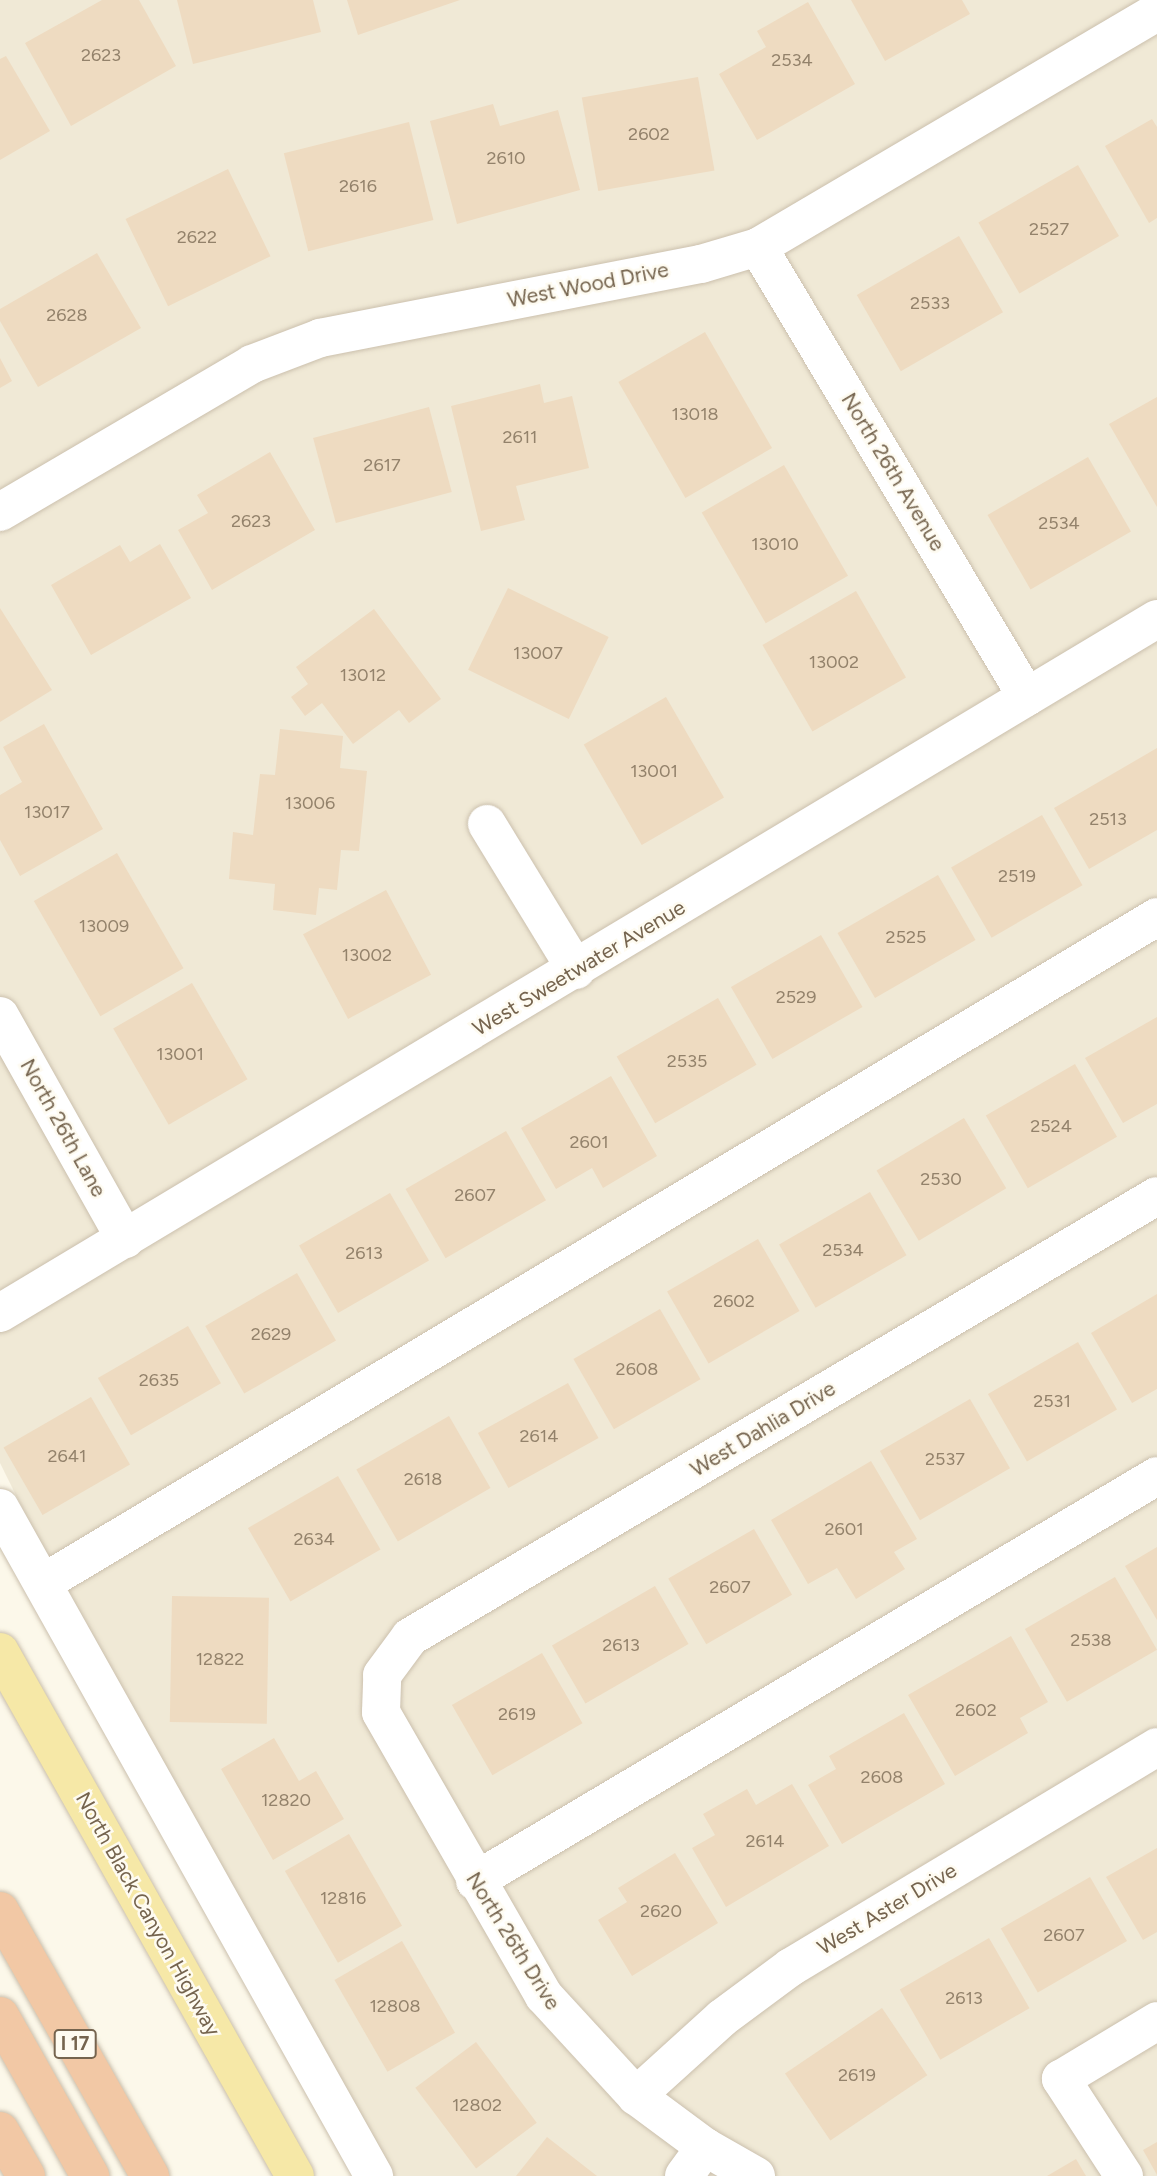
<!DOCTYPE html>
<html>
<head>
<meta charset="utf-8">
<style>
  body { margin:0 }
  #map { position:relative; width:1157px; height:2176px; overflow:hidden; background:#fcf8ea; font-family:Figtree,sans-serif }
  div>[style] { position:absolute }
  .residential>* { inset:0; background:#f0e9d6 }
  .building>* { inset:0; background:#eedbc1; transform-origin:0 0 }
  .roads { filter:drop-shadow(0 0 2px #cbc0ad) drop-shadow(0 0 2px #cbc0ad) }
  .minor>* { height:38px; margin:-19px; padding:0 19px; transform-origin:19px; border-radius:19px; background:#fff }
  .major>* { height:38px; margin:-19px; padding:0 19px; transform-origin:19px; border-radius:19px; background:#f6e8a7 }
  .highway>* { height:38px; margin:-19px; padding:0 19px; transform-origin:19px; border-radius:19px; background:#f2c8a5 }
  span { translate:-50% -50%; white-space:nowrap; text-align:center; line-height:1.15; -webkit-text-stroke:5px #fefbf1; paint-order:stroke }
  .number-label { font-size:18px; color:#93826b }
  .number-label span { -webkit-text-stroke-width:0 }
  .shield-label span { padding:2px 5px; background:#fefbf1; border:2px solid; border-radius:5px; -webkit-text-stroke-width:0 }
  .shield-label { font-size:19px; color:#75644e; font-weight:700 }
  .street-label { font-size:21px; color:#75644e }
</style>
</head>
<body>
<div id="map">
  <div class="residential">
    <div style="clip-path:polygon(0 0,1157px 0,1157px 2176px,385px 2176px,74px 1612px,0 1463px)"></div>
  </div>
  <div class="building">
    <div style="clip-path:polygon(102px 0,139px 0,176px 66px,71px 126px,25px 43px)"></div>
    <div style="clip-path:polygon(177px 0,313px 0,321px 32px,193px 64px)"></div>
    <div style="clip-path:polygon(347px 0,460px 0,358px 35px)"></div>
    <div style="clip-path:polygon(851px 0,962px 0,970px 14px,885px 61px)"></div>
    <div style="clip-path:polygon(808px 2px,855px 84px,757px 140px,719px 74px,766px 47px,757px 31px)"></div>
    <div style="clip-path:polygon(6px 56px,50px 131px,0 160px,0 59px)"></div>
    <div style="left:698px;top:77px;width:95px;height:118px;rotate:80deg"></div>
    <div style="clip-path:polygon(493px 104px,500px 126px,558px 110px,580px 190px,457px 224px,430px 121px)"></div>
    <div style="clip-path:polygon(1152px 119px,1157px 127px,1157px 218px,1149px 223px,1105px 146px)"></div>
    <div style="left:409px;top:122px;width:101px;height:129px;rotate:76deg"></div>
    <div style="left:1078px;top:165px;width:82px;height:115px;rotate:60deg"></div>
    <div style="left:228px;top:169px;width:97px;height:114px;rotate:64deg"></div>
    <div style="left:959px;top:236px;width:88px;height:118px;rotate:60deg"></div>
    <div style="clip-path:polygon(97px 253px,141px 328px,38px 387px,0 321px,0 309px)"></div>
    <div style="left:705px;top:332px;width:134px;height:100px;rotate:60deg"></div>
    <div style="clip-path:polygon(0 358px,12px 381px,0 388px)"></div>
    <div style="clip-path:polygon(540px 384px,544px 403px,572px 396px,589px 468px,516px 486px,525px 520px,481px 531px,451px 406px)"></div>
    <div style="clip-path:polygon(1157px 397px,1157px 507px,1109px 424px)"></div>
    <div style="left:429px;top:407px;width:88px;height:120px;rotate:75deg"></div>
    <div style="clip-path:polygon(270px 452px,315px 530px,212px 590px,178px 530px,208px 513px,197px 495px)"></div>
    <div style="left:1088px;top:457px;width:86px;height:116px;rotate:60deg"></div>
    <div style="left:784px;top:465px;width:128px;height:95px;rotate:60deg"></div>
    <div style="clip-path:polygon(160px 544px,191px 598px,91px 655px,51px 585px,120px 545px,130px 562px)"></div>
    <div style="left:508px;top:588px;width:112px;height:91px;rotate:26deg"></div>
    <div style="left:856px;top:591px;width:100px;height:108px;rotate:60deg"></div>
    <div style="clip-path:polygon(0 608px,52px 690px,0 722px)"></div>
    <div style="clip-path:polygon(374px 609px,441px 699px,409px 723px,399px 710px,353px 744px,322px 703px,305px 716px,291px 697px,308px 684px,296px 667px)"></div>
    <div style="left:666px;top:697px;width:116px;height:95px;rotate:60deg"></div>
    <div style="clip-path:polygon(44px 724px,103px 829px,20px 876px,0 840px,0 795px,22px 782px,3px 747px)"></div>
    <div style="clip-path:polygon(280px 729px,343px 736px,340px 768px,367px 771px,359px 851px,341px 850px,337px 890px,319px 888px,316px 915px,273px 910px,275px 884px,229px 879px,233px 832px,253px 835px,260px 774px,275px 775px)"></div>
    <div style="clip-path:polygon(1157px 748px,1157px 830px,1089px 869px,1054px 808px)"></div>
    <div style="left:1042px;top:815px;width:81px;height:105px;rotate:60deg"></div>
    <div style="left:117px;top:853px;width:133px;height:96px;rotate:60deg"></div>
    <div style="left:938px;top:875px;width:75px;height:116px;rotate:60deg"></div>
    <div style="left:386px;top:890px;width:96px;height:94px;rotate:62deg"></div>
    <div style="left:821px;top:935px;width:83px;height:104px;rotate:60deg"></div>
    <div style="left:192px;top:983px;width:111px;height:91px;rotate:60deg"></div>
    <div style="left:718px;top:998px;width:77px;height:117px;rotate:60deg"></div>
    <div style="clip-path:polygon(1157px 1017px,1157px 1104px,1123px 1123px,1085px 1058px)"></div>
    <div style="left:1075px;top:1064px;width:84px;height:103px;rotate:60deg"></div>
    <div style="clip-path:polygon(611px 1076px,657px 1156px,603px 1188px,592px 1168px,556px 1189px,521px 1128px)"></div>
    <div style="left:964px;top:1118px;width:82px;height:102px;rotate:59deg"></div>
    <div style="left:506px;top:1131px;width:80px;height:116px;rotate:60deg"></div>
    <div style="left:870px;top:1192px;width:73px;height:105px;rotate:60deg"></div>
    <div style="left:390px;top:1193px;width:78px;height:105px;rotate:60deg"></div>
    <div style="left:758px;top:1239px;width:83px;height:105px;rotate:60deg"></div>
    <div style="left:297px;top:1273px;width:78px;height:106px;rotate:60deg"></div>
    <div style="clip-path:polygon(1157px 1294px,1157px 1389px,1132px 1403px,1091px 1333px)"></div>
    <div style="left:660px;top:1309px;width:81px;height:100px;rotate:60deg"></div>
    <div style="left:188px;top:1326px;width:66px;height:104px;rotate:60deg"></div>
    <div style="left:1078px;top:1342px;width:78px;height:104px;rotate:60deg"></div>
    <div style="left:568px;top:1383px;width:63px;height:103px;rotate:61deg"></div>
    <div style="left:91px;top:1397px;width:78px;height:101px;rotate:60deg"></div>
    <div style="left:970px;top:1399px;width:80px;height:104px;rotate:60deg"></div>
    <div style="left:449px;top:1416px;width:83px;height:107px;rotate:60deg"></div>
    <div style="clip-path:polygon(871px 1461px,917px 1539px,894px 1552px,905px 1569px,856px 1599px,837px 1568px,808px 1584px,771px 1520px)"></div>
    <div style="left:338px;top:1476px;width:85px;height:104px;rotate:60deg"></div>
    <div style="left:754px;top:1529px;width:76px;height:99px;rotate:60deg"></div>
    <div style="clip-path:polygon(1157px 1547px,1157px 1620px,1125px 1566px)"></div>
    <div style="left:1115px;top:1577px;width:84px;height:104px;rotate:60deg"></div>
    <div style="left:655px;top:1586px;width:67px;height:119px;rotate:60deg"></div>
    <div style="left:172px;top:1596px;width:97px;height:126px;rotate:1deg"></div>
    <div style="clip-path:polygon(1011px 1636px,1048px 1702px,1020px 1718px,1028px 1733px,955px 1776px,908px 1695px)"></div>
    <div style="left:542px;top:1653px;width:81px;height:104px;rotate:60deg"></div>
    <div style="clip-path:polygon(904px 1713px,945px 1784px,842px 1844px,808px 1785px,836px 1769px,829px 1756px)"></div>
    <div style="clip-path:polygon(274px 1738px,299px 1781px,316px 1771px,344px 1819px,273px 1860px,221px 1769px)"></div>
    <div style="clip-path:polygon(792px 1784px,829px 1846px,726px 1907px,692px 1848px,715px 1835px,703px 1814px,747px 1789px,756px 1805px)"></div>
    <div style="left:349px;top:1834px;width:106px;height:74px;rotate:60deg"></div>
    <div style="clip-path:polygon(1157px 1848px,1157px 1932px,1143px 1940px,1106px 1877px)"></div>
    <div style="clip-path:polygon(675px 1853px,718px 1923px,632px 1976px,598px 1920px,627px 1902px,618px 1888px)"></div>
    <div style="left:1090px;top:1877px;width:74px;height:103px;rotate:60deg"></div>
    <div style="left:989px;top:1938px;width:81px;height:103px;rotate:60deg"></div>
    <div style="left:402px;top:1941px;width:106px;height:78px;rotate:60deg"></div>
    <div style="left:882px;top:2008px;width:81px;height:117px;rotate:56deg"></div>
    <div style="left:476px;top:2042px;width:101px;height:76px;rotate:53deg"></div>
    <div style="clip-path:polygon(547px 2137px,597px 2176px,516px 2176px)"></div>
    <div style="clip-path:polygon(1157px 2142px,1157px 2175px,1143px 2150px)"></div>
    <div style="clip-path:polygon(1076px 2159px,1086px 2176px,1047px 2176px)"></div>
  </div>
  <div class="roads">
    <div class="minor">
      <div style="left:758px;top:247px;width:524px;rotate:59.13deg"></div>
      <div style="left:0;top:512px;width:292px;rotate:-30.4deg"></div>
      <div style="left:252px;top:364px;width:73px;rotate:-20.9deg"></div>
      <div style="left:320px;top:338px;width:388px;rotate:-11deg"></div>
      <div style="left:701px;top:264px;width:59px;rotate:-16.6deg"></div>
      <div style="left:758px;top:247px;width:463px;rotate:-30.5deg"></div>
      <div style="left:487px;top:824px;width:171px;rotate:58.6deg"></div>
      <div style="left:0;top:1016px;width:256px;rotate:60.7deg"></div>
      <div style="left:0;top:1313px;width:1349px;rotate:-30.96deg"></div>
      <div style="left:0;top:1508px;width:766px;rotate:60.76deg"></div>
      <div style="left:43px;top:1583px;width:1298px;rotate:-30.87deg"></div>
      <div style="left:475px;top:1881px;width:793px;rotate:-30.7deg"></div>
      <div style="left:636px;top:2096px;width:116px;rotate:-42.2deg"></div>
      <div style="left:722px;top:2018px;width:86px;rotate:-36.5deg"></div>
      <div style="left:791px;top:1967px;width:427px;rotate:-31deg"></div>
      <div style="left:684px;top:2176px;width:36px;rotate:-54deg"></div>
      <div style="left:756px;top:2176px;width:59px;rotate:-150.4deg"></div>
      <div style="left:705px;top:2147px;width:86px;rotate:-143.5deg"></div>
      <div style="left:636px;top:2096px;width:136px;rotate:-132.6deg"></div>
      <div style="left:544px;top:1996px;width:327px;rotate:-119.9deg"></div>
      <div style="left:381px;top:1712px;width:37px;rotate:-88deg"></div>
      <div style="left:382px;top:1675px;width:47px;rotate:-53.6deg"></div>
      <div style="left:410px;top:1637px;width:867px;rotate:-30.56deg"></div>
      <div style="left:1124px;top:2176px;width:116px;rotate:-123deg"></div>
      <div style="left:1061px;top:2079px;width:112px;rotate:-31.1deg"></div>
    </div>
    <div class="major">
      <div style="left:0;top:1652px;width:601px;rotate:60.62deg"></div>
    </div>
    <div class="highway">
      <div style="left:0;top:1911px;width:305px;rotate:60.5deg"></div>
      <div style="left:0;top:2016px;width:184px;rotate:60.6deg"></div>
      <div style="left:0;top:2131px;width:52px;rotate:60deg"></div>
    </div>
  </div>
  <div class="number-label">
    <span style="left:101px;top:55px">2623</span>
    <span style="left:792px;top:60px">2534</span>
    <span style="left:649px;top:134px">2602</span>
    <span style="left:506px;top:158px">2610</span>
    <span style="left:358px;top:186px">2616</span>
    <span style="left:1049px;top:229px">2527</span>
    <span style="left:197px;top:237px">2622</span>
    <span style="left:930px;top:303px">2533</span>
    <span style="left:67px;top:315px">2628</span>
    <span style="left:695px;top:414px">13018</span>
    <span style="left:520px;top:437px">2611</span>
    <span style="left:382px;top:465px">2617</span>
    <span style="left:251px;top:521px">2623</span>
    <span style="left:1059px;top:523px">2534</span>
    <span style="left:775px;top:544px">13010</span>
    <span style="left:538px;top:653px">13007</span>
    <span style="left:834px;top:662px">13002</span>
    <span style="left:363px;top:675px">13012</span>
    <span style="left:654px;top:771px">13001</span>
    <span style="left:310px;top:803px">13006</span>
    <span style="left:47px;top:812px">13017</span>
    <span style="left:1108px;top:819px">2513</span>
    <span style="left:1017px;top:876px">2519</span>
    <span style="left:104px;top:926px">13009</span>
    <span style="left:906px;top:937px">2525</span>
    <span style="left:367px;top:955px">13002</span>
    <span style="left:796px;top:997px">2529</span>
    <span style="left:180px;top:1054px">13001</span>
    <span style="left:687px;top:1061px">2535</span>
    <span style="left:1051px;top:1126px">2524</span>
    <span style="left:589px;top:1142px">2601</span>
    <span style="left:941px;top:1179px">2530</span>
    <span style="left:475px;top:1195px">2607</span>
    <span style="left:843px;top:1250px">2534</span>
    <span style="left:364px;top:1253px">2613</span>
    <span style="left:734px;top:1301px">2602</span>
    <span style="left:271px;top:1334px">2629</span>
    <span style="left:637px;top:1369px">2608</span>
    <span style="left:159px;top:1380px">2635</span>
    <span style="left:1052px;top:1401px">2531</span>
    <span style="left:539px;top:1436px">2614</span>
    <span style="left:67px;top:1456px">2641</span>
    <span style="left:945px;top:1459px">2537</span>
    <span style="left:423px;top:1479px">2618</span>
    <span style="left:844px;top:1529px">2601</span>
    <span style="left:314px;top:1539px">2634</span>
    <span style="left:730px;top:1587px">2607</span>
    <span style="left:1091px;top:1640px">2538</span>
    <span style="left:621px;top:1645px">2613</span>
    <span style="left:220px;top:1659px">12822</span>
    <span style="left:976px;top:1710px">2602</span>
    <span style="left:517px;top:1714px">2619</span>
    <span style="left:882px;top:1777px">2608</span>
    <span style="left:286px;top:1800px">12820</span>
    <span style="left:765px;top:1841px">2614</span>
    <span style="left:343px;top:1898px">12816</span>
    <span style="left:661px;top:1911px">2620</span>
    <span style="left:1064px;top:1935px">2607</span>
    <span style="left:964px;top:1998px">2613</span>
    <span style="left:395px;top:2006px">12808</span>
    <span style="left:857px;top:2075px">2619</span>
    <span style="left:477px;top:2105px">12802</span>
  </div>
  <div class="shield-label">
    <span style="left:75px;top:2044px">I 17</span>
  </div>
  <div class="street-label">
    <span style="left:588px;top:285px;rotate:-11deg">West Wood Drive</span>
    <span style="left:893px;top:472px;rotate:59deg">North 26th Avenue</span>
    <span style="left:579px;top:968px;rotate:-31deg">West Sweetwater Avenue</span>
    <span style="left:63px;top:1128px;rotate:61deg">North 26th Lane</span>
    <span style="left:763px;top:1429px;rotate:-31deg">West Dahlia Drive</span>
    <span style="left:887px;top:1909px;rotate:-31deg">West Aster Drive</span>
    <span style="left:148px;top:1914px;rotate:61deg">North Black Canyon Highway</span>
    <span style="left:513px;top:1941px;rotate:58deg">North 26th Drive</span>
  </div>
</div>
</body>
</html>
